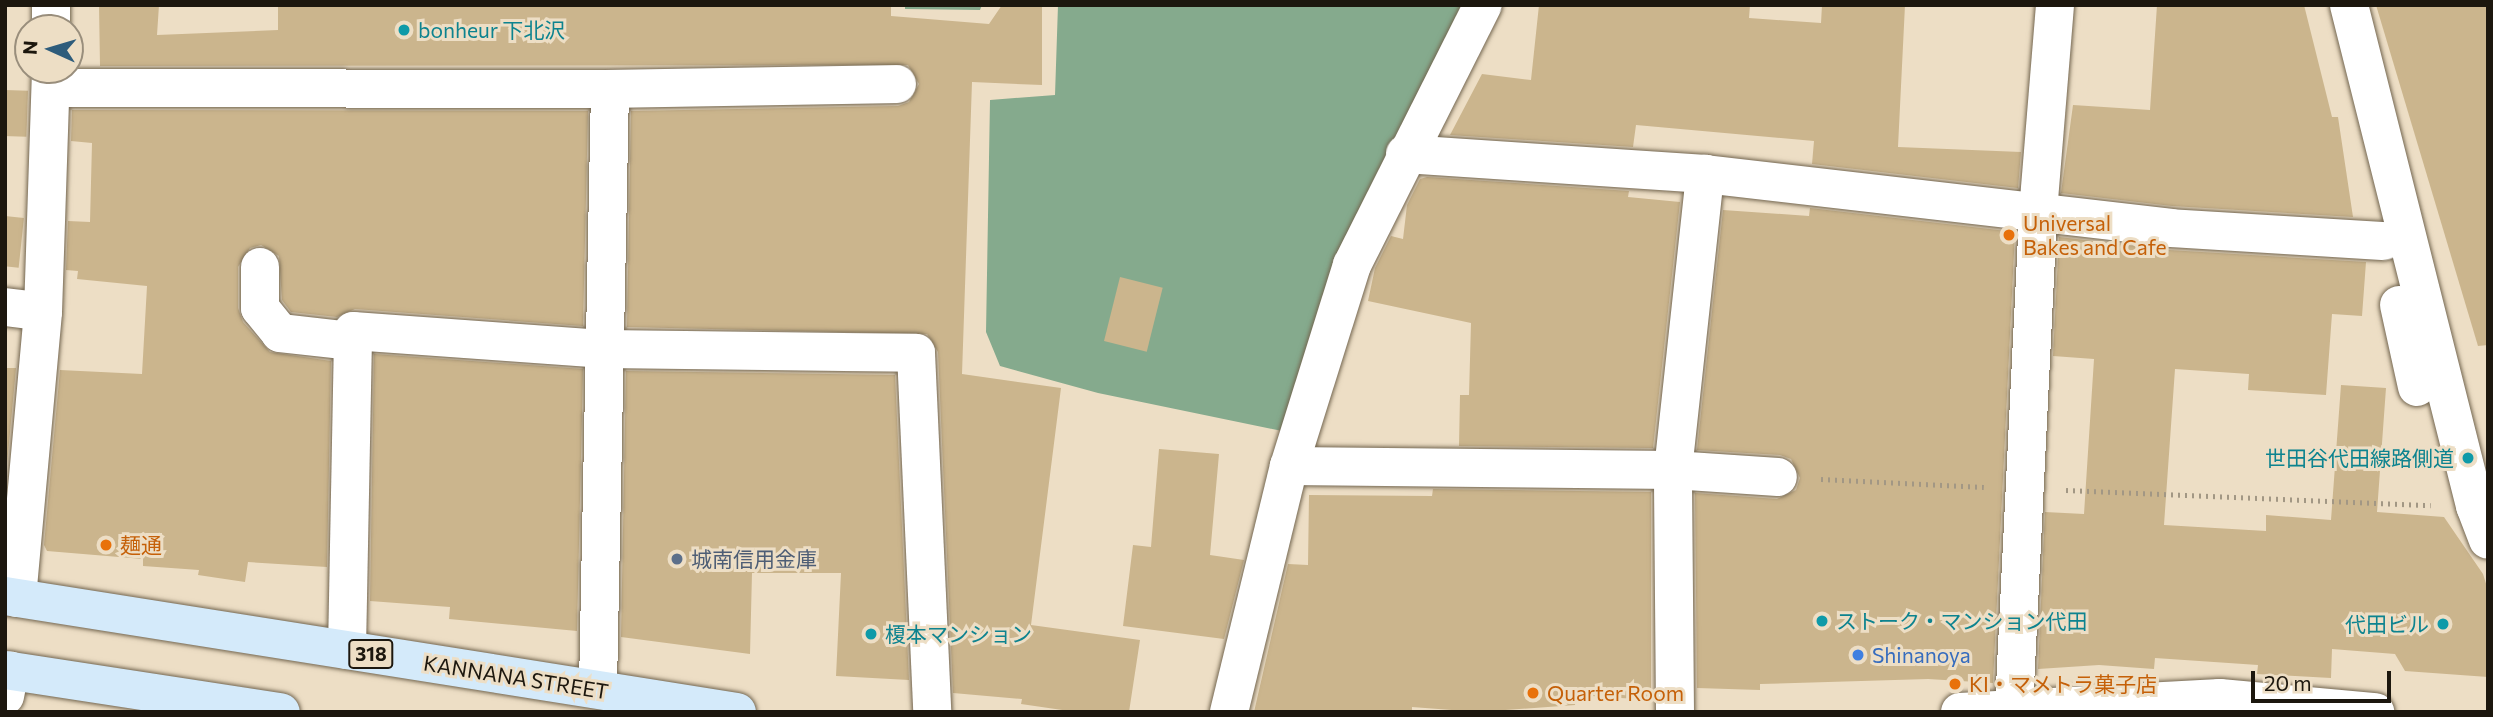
<!DOCTYPE html>
<html>
<head>
<meta charset="utf-8">
<style>
  body { margin:0 }
  #map { position:relative; width:2493px; height:717px; overflow:hidden; background:#eddec5; font-family:Commissioner,"Noto Sans JP",sans-serif }
  div>[style] { position:absolute }
  .forest>* { inset:0; background:#85aa8d }
  .building>* { inset:0; background:#cbb58d; transform-origin:0 0 }
  .path>* { height:4.5px; margin-top:-2.25px; transform-origin:0; background:repeating-linear-gradient(90deg,#a29784 0 2px,transparent 0 7px) }
  .roads { filter:drop-shadow(0 0 2px #736650) drop-shadow(0 0 2px #736650) }
  .minor>* { height:38px; margin:-19px; padding:0 19px; transform-origin:19px; border-radius:19px; background:#fff }
  .major>* { height:38px; margin:-19px; padding:0 19px; transform-origin:19px; border-radius:19px; background:#d4eafa }
  .dots>* { width:19px; height:19px; translate:-50% -50%; box-sizing:border-box; border:4px solid #eddec5; border-radius:50% }
  span { translate:-50% -50%; white-space:nowrap; text-align:center; line-height:1.15; -webkit-text-stroke:6px #eddec5; paint-order:stroke }
  .shield-label span { padding:2px 5px; background:#eddec5; border:2px solid; border-radius:5px; -webkit-text-stroke-width:0 }
  .shield-label { font-size:19px; color:#1c170e; font-weight:700 }
  .culture-label { font-size:21px; color:#0d838f }
  .left { translate:0 -50%; text-align:left }
  .right { translate:-100% -50%; text-align:right }
  .food-label { font-size:21px; color:#c56008 }
  .service-label { font-size:21px; color:#4e5e75 }
  .shop-label { font-size:21px; color:#366cbe }
  .street-label { font-size:21px; color:#1c170e }
  .frame { position:absolute; inset:0; border:7px solid #1c170e; pointer-events:none }
  .north { position:absolute; left:14px; top:14px; width:70px; height:70px; box-sizing:border-box; background:#eddec5; border:2px solid #998e7c; border-radius:50%; rotate:274deg; font-size:19px; font-weight:700; line-height:28px; text-align:center; color:#1c170e }
  .north::after { content:''; display:block; margin:auto; width:24px; height:32px; background:#2e5c7b; clip-path:polygon(50% 0,100% 100%,50% 72%,0 100%) }
  .scale { position:absolute; left:2251px; top:671px; width:140px; height:32px; box-sizing:border-box; border:4px solid #1c170e; border-top:0; padding-left:9px; font-size:21px; line-height:24px; white-space:nowrap; color:#1c170e; -webkit-text-stroke:5px #eddec5; paint-order:stroke }
</style>
</head>
<body>
<div id="map">
  <div class="forest">
    <div style="clip-path:polygon(905px 5px,982px 5px,980px 10px,905px 9px)"></div>
    <div style="clip-path:polygon(1058px 5px,1472px 5px,1282px 431px,1098px 393px,1000px 366px,986px 332px,990px 100px,1055px 95px)"></div>
  </div>
  <div class="building">
    <div style="clip-path:polygon(99px 5px,159px 5px,157px 35px,278px 30px,278px 5px,891px 5px,891px 16px,989px 24px,1002px 5px,1042px 5px,1042px 85px,972px 82px,962px 374px,1061px 388px,1031px 625px,1140px 640px,1129px 712px,1076px 712px,1021px 704px,1022px 699px,953px 693px,938px 352px,927px 334px,627px 327px,631px 111px,898px 106px,909px 102px,919px 84px,908px 65px,100px 66px)"></div>
    <div style="clip-path:polygon(1539px 5px,1750px 5px,1749px 18px,1821px 23px,1822px 5px,1905px 5px,1898px 147px,2021px 152px,2018px 188px,1812px 164px,1814px 141px,1636px 125px,1633px 147px,1450px 135px,1482px 74px,1531px 80px)"></div>
    <div style="clip-path:polygon(2157px 5px,2304px 5px,2332px 117px,2338px 117px,2353px 217px,2172px 206px,2061px 193px,2073px 105px,2150px 110px)"></div>
    <div style="clip-path:polygon(2376px 5px,2488px 5px,2488px 345px,2478px 346px)"></div>
    <div style="left:5px;top:90px;width:23px;height:46px;rotate:2deg"></div>
    <div style="clip-path:polygon(72px 110px,588px 111px,583px 326px,355px 309px,337px 317px,291px 312px,282px 300px,279px 256px,261px 245px,250px 248px,238px 267px,238px 308px,243px 322px,270px 352px,331px 361px,327px 567px,248px 562px,245px 582px,198px 575px,199px 570px,143px 566px,143px 559px,47px 551px,44px 545px,60px 370px,142px 374px,147px 286px,77px 279px,78px 271px,66px 270px,68px 221px,90px 222px,92px 143px,71px 141px)"></div>
    <div style="clip-path:polygon(1427px 177px,1629px 191px,1628px 197px,1680px 202px,1653px 448px,1459px 446px,1460px 395px,1469px 395px,1471px 323px,1368px 301px,1375px 268px,1391px 236px,1403px 239px,1407px 205px,1420px 179px)"></div>
    <div style="clip-path:polygon(1810px 208px,2015px 232px,1993px 683px,1928px 679px,1760px 684px,1760px 690px,1697px 688px,1695px 493px,1777px 499px,1796px 490px,1800px 478px,1791px 459px,1780px 455px,1697px 450px,1723px 210px,1809px 216px)"></div>
    <div style="left:5px;top:216px;width:19px;height:50px;rotate:6deg"></div>
    <div style="clip-path:polygon(2059px 237px,2169px 250px,2366px 262px,2362px 316px,2332px 314px,2326px 395px,2248px 390px,2249px 374px,2175px 369px,2164px 525px,2266px 531px,2266px 515px,2331px 520px,2341px 385px,2386px 388px,2377px 512px,2444px 517px,2483px 574px,2488px 590px,2488px 677px,2405px 671px,2395px 654px,2332px 649px,2331px 678px,2257px 674px,2258px 665px,2155px 658px,2154px 669px,2099px 665px,2038px 669px,2045px 512px,2084px 514px,2094px 359px,2053px 356px)"></div>
    <div style="left:1120px;top:277px;width:44px;height:66px;rotate:14deg"></div>
    <div style="clip-path:polygon(374px 354px,583px 369px,577px 631px,449px 619px,450px 607px,370px 601px)"></div>
    <div style="clip-path:polygon(5px 368px,16px 368px,5px 486px)"></div>
    <div style="clip-path:polygon(626px 371px,895px 375px,909px 680px,836px 676px,841px 573px,752px 573px,750px 654px,621px 637px)"></div>
    <div style="clip-path:polygon(1159px 449px,1219px 454px,1210px 555px,1244px 560px,1224px 639px,1123px 626px,1133px 545px,1151px 547px)"></div>
    <div style="clip-path:polygon(1433px 489px,1651px 492px,1651px 700px,1576px 695px,1575px 705px,1478px 712px,1412px 707px,1412px 712px,1254px 712px,1288px 564px,1308px 565px,1309px 495px,1432px 496px)"></div>
  </div>
  <div class="path">
    <div style="left:1821px;top:479px;width:163px;rotate:2.8deg"></div>
    <div style="left:2066px;top:490px;width:365px;rotate:2.4deg"></div>
  </div>
  <div class="roads">
    <div class="minor">
      <div style="left:51px;top:5px;width:23px;rotate:90deg"></div>
      <div style="left:2349px;top:5px;width:517px;rotate:75.88deg"></div>
      <div style="left:2475px;top:506px;width:36px;rotate:69deg"></div>
      <div style="left:51px;top:88px;width:559px;rotate:0.1deg"></div>
      <div style="left:610px;top:89px;width:600px;rotate:91.15deg"></div>
      <div style="left:610px;top:89px;width:287px;rotate:-1deg"></div>
      <div style="left:1405px;top:154px;width:301px;rotate:3.8deg"></div>
      <div style="left:1705px;top:174px;width:468px;rotate:6.6deg"></div>
      <div style="left:2170px;top:228px;width:214px;rotate:3.5deg"></div>
      <div style="left:260px;top:267px;width:41px;rotate:90deg"></div>
      <div style="left:260px;top:308px;width:32px;rotate:51deg"></div>
      <div style="left:280px;top:333px;width:73px;rotate:6.3deg"></div>
      <div style="left:2399px;top:305px;width:84px;rotate:77.6deg"></div>
      <div style="left:5px;top:307px;width:38px;rotate:7deg"></div>
      <div style="left:1289px;top:466px;width:384px;rotate:0.6deg"></div>
      <div style="left:1673px;top:470px;width:105px;rotate:3.8deg"></div>
      <div style="left:17px;top:598px;width:287px;rotate:-84.8deg"></div>
      <div style="left:43px;top:312px;width:242px;rotate:-88.1deg"></div>
      <div style="left:347px;top:650px;width:319px;rotate:-88.9deg"></div>
      <div style="left:353px;top:331px;width:253px;rotate:4.1deg"></div>
      <div style="left:605px;top:349px;width:311px;rotate:0.7deg"></div>
      <div style="left:916px;top:353px;width:359px;rotate:87.4deg"></div>
      <div style="left:5px;top:696px;width:26px;rotate:-79deg"></div>
      <div style="left:2014px;top:707px;width:496px;rotate:-87.2deg"></div>
      <div style="left:2038px;top:212px;width:208px;rotate:-85.3deg"></div>
      <div style="left:1229px;top:712px;width:253px;rotate:-76.3deg"></div>
      <div style="left:1289px;top:466px;width:211px;rotate:-72.6deg"></div>
      <div style="left:1352px;top:265px;width:291px;rotate:-63.3deg"></div>
      <div style="left:1675px;top:712px;width:242px;rotate:-90.5deg"></div>
      <div style="left:1673px;top:470px;width:298px;rotate:-83.8deg"></div>
      <div style="left:1960px;top:712px;width:260px;rotate:-3.1deg"></div>
      <div style="left:2220px;top:698px;width:156px;rotate:5.2deg"></div>
    </div>
    <div class="major">
      <div style="left:5px;top:596px;width:741px;rotate:9deg"></div>
      <div style="left:5px;top:670px;width:279px;rotate:8.7deg"></div>
    </div>
  </div>
  <div class="dots">
    <div style="left:404px;top:30px;background:#0f9aa8"></div>
    <div style="left:2009px;top:235px;background:#e8710a"></div>
    <div style="left:2468px;top:458px;background:#0f9aa8"></div>
    <div style="left:106px;top:545px;background:#e8710a"></div>
    <div style="left:677px;top:559px;background:#5c6f8a"></div>
    <div style="left:1822px;top:621px;background:#0f9aa8"></div>
    <div style="left:2443px;top:624px;background:#0f9aa8"></div>
    <div style="left:871px;top:634px;background:#0f9aa8"></div>
    <div style="left:1858px;top:655px;background:#3f7fe0"></div>
    <div style="left:1955px;top:684px;background:#e8710a"></div>
    <div style="left:1533px;top:693px;background:#e8710a"></div>
  </div>
  <div class="shield-label">
    <span style="left:371px;top:654px">318</span>
  </div>
  <div class="culture-label">
    <span class="left" style="left:418px;top:30px">bonheur 下北沢</span>
    <span class="right" style="left:2454px;top:458px">世田谷代田線路側道</span>
    <span class="left" style="left:1836px;top:621px">ストーク・マンション代田</span>
    <span class="right" style="left:2429px;top:624px">代田ビル</span>
    <span class="left" style="left:885px;top:634px">榎本マンション</span>
  </div>
  <div class="food-label">
    <span class="left" style="left:2023px;top:235px">Universal<br>Bakes and Cafe</span>
    <span class="left" style="left:120px;top:545px">麺通</span>
    <span class="left" style="left:1969px;top:684px">KI・マメトラ菓子店</span>
    <span class="left" style="left:1547px;top:693px">Quarter Room</span>
  </div>
  <div class="service-label">
    <span class="left" style="left:691px;top:559px">城南信用金庫</span>
  </div>
  <div class="shop-label">
    <span class="left" style="left:1872px;top:655px">Shinanoya</span>
  </div>
  <div class="street-label">
    <span style="left:516px;top:677px;rotate:9deg">KANNANA STREET</span>
  </div>
  <div class="frame"></div>
  <div class="north">N</div>
  <div class="scale">20 m</div>
</div>
</body>
</html>
